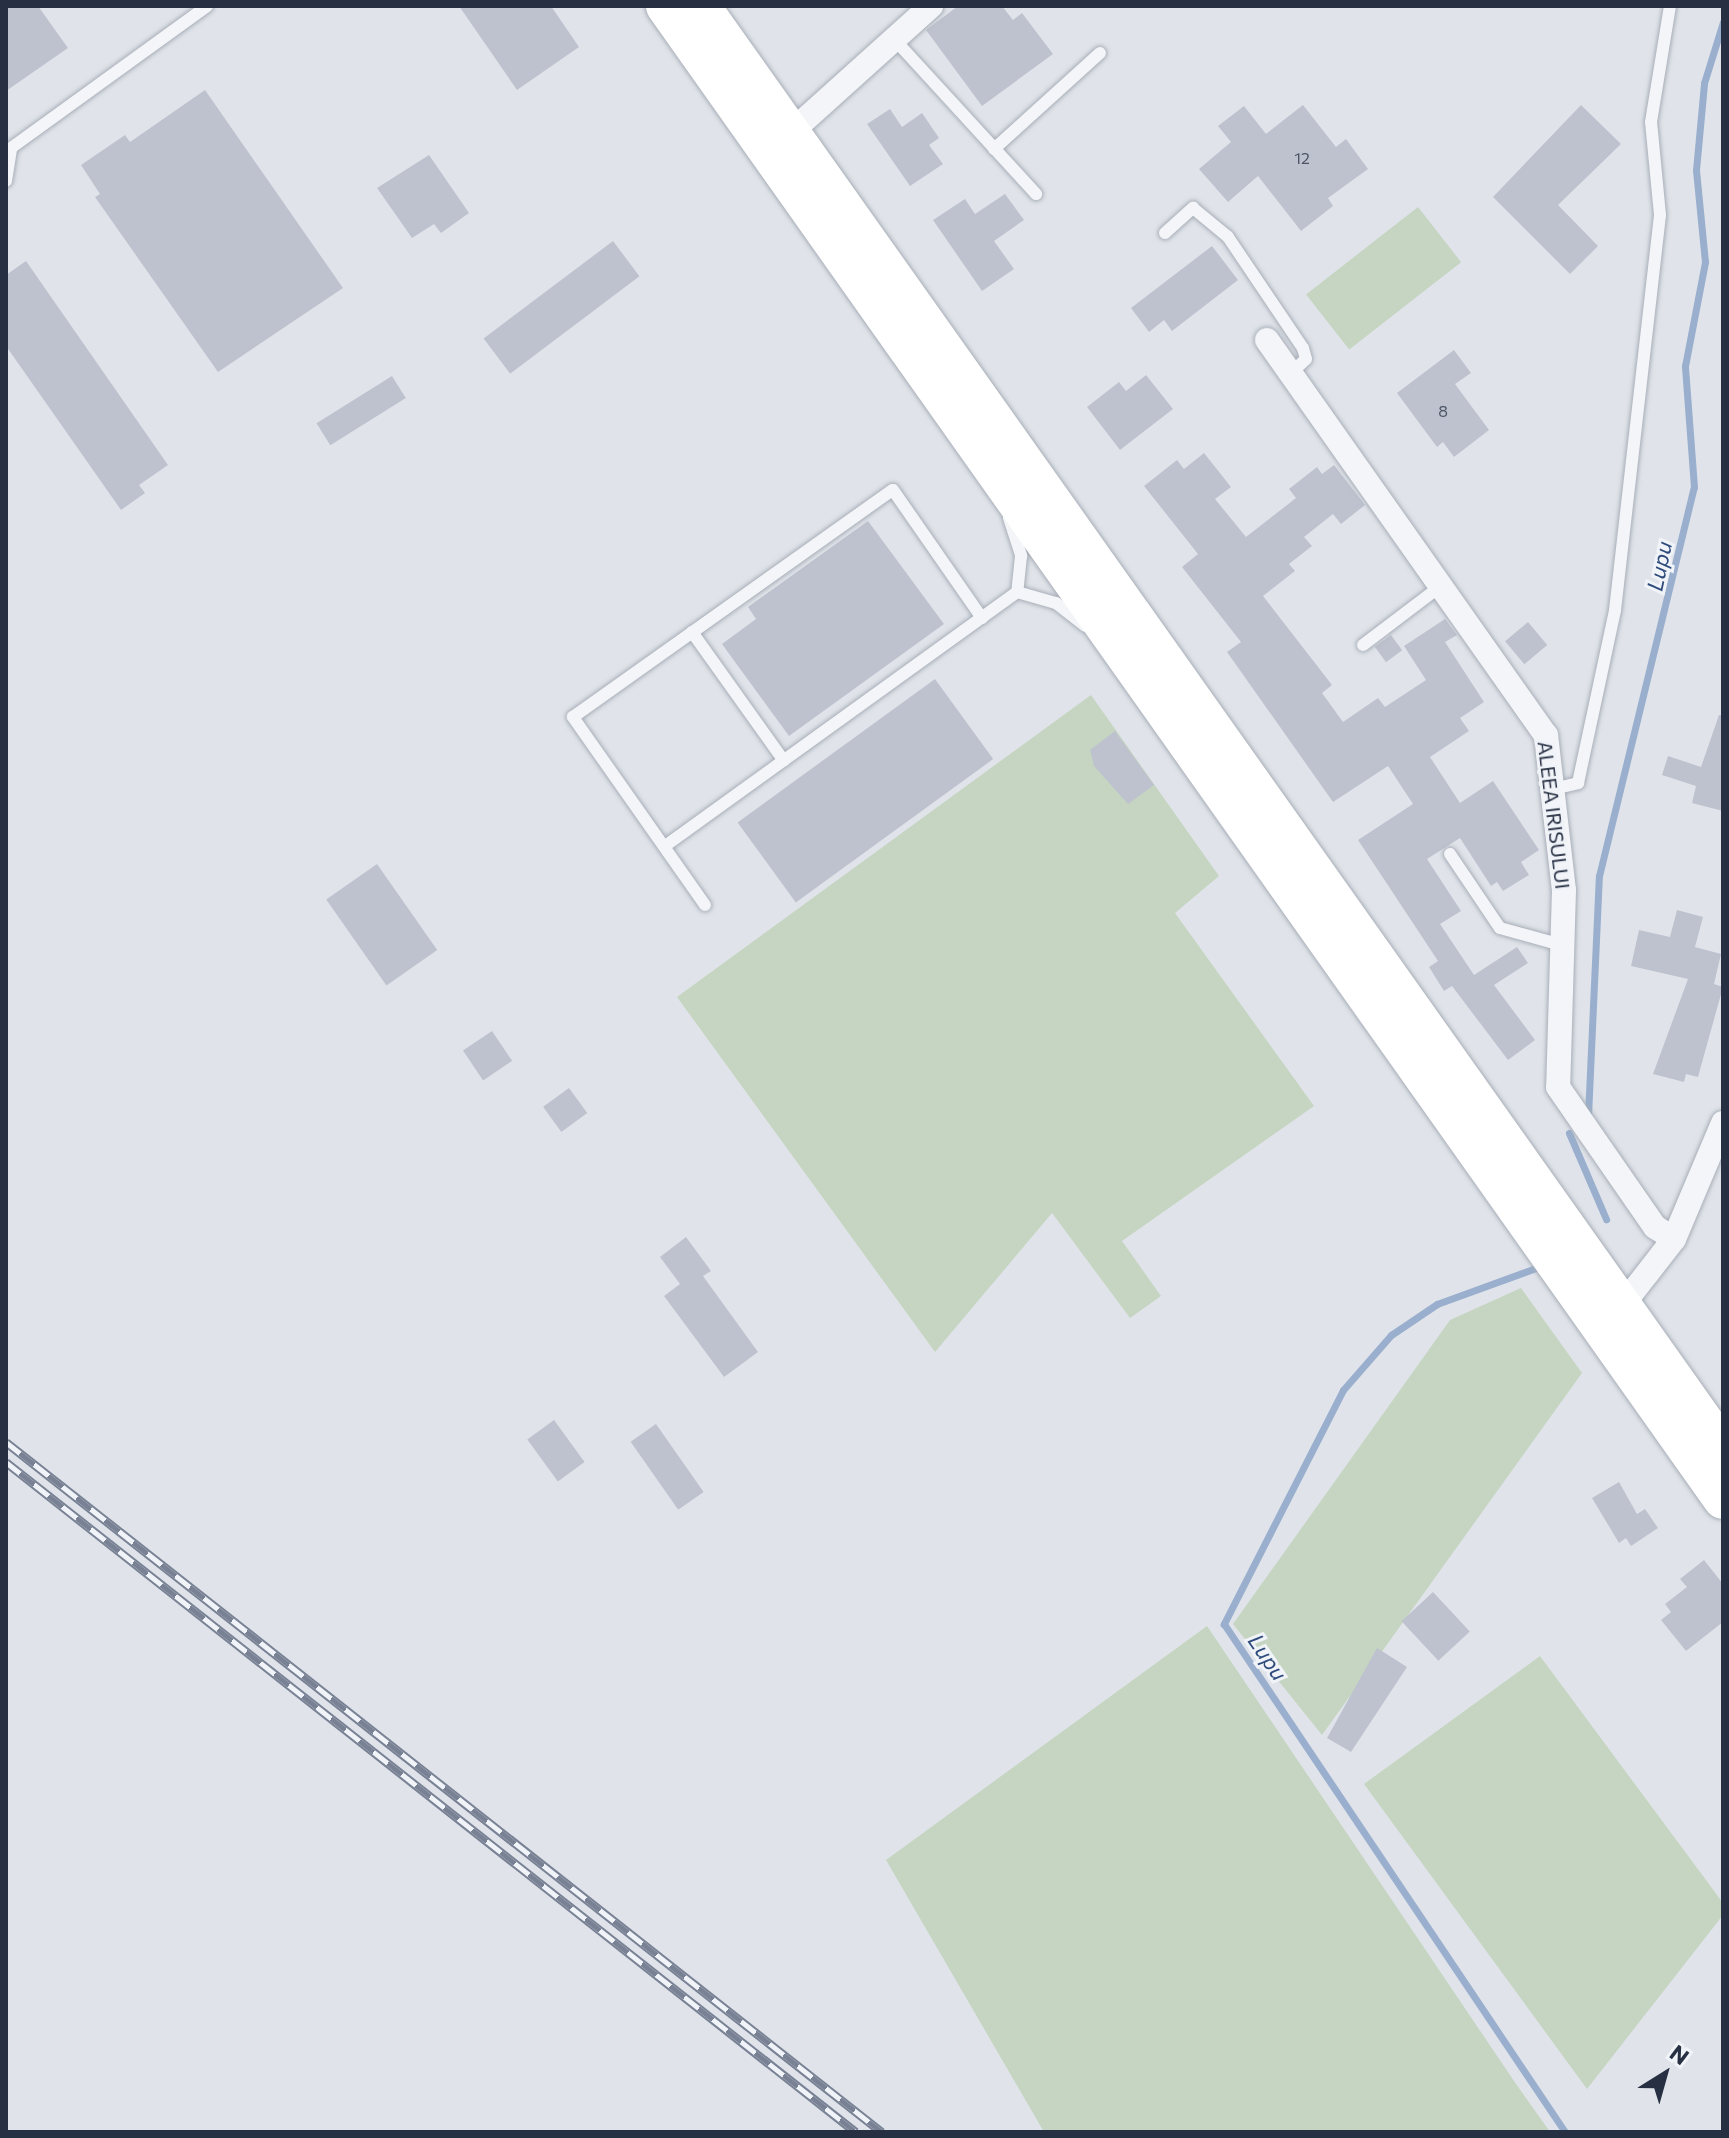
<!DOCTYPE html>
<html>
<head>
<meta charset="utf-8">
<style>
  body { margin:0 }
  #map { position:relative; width:1729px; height:2138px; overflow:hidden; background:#e0e4ea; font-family:Commissioner,sans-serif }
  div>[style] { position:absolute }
  .green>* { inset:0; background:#c5d5c1; transform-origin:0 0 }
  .stream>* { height:7px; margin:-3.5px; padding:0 3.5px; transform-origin:3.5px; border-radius:3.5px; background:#99afcd }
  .building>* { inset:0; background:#bdc2ce; transform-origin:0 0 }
  .roads { filter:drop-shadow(0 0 2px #a8aeb8) drop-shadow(0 0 2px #a8aeb8) }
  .service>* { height:12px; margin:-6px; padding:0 6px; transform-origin:6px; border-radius:6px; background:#f4f5f8 }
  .minor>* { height:24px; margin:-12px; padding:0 12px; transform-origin:12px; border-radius:12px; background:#f4f5f8 }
  .trunk>* { height:40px; margin:-20px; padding:0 20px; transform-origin:20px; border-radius:20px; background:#fff }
  .rail>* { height:9px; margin-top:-4.5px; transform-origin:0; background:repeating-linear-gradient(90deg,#f0f3f8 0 18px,#798295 0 36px); box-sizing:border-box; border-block:2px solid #798295 }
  span { translate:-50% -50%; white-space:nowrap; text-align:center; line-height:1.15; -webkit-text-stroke:6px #f0f3f8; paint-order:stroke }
  .number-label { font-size:16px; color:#4c5466 }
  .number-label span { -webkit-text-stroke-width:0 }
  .street-label { font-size:20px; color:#273043 }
  .water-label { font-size:22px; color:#2e4b7b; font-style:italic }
  .frame { position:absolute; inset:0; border:8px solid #273043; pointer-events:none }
  .north { position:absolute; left:1625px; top:2034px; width:80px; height:80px; -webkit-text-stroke:6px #f0f3f8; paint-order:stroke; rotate:37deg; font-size:22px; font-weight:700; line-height:32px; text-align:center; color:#273043 }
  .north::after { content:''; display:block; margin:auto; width:28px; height:36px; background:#273043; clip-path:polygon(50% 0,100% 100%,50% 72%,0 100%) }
</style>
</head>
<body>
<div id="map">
  <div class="green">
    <div style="left:1418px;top:207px;width:70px;height:142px;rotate:52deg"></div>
    <div style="clip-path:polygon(1091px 695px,1219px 876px,1175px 913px,1314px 1106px,1122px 1241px,1161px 1296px,1130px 1318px,1052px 1213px,935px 1352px,677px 997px)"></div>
    <div style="clip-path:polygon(1521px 1288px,1582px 1373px,1322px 1735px,1233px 1624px,1450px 1320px)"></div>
    <div style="clip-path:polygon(1207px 1626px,1514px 2081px,1550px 2132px,1044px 2132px,886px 1860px)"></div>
    <div style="clip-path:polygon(1540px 1656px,1723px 1903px,1723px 1915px,1587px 2089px,1364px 1784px)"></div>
  </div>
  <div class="stream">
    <div style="left:1588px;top:1116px;width:240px;rotate:-87.4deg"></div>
    <div style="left:1599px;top:876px;width:400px;rotate:-76.3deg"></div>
    <div style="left:1694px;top:487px;width:121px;rotate:-94.3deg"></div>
    <div style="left:1685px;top:366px;width:106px;rotate:-79.1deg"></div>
    <div style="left:1705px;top:262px;width:92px;rotate:-95.6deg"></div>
    <div style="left:1696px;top:170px;width:87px;rotate:-84.7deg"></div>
    <div style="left:1704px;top:83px;width:64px;rotate:-72.7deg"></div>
    <div style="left:1569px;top:1133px;width:94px;rotate:66.7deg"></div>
    <div style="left:1544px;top:1265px;width:114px;rotate:160deg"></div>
    <div style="left:1437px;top:1304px;width:55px;rotate:146deg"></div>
    <div style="left:1391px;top:1335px;width:73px;rotate:131.1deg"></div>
    <div style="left:1343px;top:1390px;width:263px;rotate:117deg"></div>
    <div style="left:1224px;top:1624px;width:612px;rotate:56.13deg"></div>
  </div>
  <div class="building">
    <div style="clip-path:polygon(6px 6px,38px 6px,68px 48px,6px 91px)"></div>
    <div style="clip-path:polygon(459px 6px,551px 6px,579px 47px,517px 90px)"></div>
    <div style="clip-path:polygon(958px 6px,1002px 6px,1013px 20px,1022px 13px,1053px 54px,982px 106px,926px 30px)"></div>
    <div style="clip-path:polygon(205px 90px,343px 288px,218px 372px,95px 197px,100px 194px,81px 165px,125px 135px,130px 142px)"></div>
    <div style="clip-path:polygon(1303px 105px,1336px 147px,1346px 139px,1368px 169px,1328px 198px,1333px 206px,1301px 231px,1258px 176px,1228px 202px,1199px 169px,1231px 142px,1218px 126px,1244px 106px,1266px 134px)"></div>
    <div style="clip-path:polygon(1581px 105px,1621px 144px,1558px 205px,1598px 246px,1570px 274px,1493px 197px)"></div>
    <div style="clip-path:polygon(890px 109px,902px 127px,922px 113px,939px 138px,929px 145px,943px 164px,910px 186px,867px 124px)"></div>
    <div style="clip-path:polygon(429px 155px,469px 213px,441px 233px,434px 224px,412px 238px,377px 188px)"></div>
    <div style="clip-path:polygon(1005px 194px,1024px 220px,994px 241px,1014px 269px,982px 291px,933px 220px,965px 199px,975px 214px)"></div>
    <div style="left:613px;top:241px;width:44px;height:162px;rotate:53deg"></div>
    <div style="clip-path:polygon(1212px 246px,1238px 280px,1172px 331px,1164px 320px,1149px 332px,1131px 308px)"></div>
    <div style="clip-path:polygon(26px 261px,168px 465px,139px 485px,145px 493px,121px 510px,6px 346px,6px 275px)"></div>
    <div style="clip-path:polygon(1454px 350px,1471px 373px,1455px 384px,1489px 430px,1454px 457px,1443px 442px,1437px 447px,1397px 393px)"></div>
    <div style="clip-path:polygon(1146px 375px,1173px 409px,1120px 450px,1087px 407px,1119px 382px,1126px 391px)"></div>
    <div style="left:392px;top:376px;width:26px;height:89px;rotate:58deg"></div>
    <div style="clip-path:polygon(1204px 453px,1231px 487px,1215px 499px,1246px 537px,1296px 498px,1289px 489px,1317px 467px,1322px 474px,1334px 465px,1365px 505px,1341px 524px,1333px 514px,1304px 537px,1312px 546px,1289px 564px,1295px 571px,1263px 596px,1332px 685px,1322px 693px,1343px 722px,1378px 698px,1385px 707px,1426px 680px,1404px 646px,1445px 619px,1457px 635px,1445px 642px,1484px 702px,1460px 718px,1469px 731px,1430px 757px,1460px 803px,1493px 781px,1539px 850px,1521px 862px,1529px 875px,1503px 891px,1497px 882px,1491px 886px,1460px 838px,1427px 859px,1461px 911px,1440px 924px,1474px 975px,1517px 947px,1528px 963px,1494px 985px,1535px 1040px,1508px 1060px,1452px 986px,1444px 991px,1429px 967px,1438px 961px,1358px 840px,1413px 804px,1388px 766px,1333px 802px,1227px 652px,1241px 642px,1182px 567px,1198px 554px,1144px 486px,1177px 460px,1184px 469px)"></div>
    <div style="clip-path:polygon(868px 521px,944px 624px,789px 736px,722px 644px,756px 619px,748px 607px)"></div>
    <div style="left:1528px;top:622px;width:30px;height:30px;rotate:50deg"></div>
    <div style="left:1391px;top:635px;width:19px;height:20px;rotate:54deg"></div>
    <div style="left:935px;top:679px;width:99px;height:244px;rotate:54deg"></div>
    <div style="clip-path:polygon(1719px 715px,1723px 715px,1723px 811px,1692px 803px,1696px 786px,1662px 775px,1668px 756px,1701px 767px)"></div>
    <div style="clip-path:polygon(1115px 731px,1154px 785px,1128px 804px,1094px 766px,1090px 750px)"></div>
    <div style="left:377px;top:864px;width:105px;height:62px;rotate:55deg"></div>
    <div style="clip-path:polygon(1677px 910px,1703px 917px,1695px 947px,1721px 954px,1714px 984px,1723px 987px,1698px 1077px,1686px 1074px,1684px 1082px,1653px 1074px,1688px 979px,1631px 966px,1639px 930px,1670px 937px)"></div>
    <div style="left:492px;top:1031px;width:36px;height:35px;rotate:56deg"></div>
    <div style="left:569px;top:1088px;width:31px;height:32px;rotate:54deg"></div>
    <div style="clip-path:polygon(686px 1237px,711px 1271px,703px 1276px,758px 1352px,724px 1377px,664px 1296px,680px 1284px,660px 1257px)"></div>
    <div style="left:554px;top:1420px;width:52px;height:33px;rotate:54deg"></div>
    <div style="left:656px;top:1424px;width:83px;height:31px;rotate:55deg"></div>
    <div style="clip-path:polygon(1619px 1482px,1637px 1514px,1645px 1509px,1658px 1528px,1631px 1546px,1626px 1538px,1619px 1543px,1592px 1498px)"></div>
    <div style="clip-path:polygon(1704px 1560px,1723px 1584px,1723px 1622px,1686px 1651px,1661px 1620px,1671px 1612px,1665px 1604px,1687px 1587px,1680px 1579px)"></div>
    <div style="left:1433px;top:1592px;width:54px;height:43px;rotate:47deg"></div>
    <div style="clip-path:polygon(1377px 1648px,1407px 1667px,1351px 1752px,1327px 1738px)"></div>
  </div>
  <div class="roads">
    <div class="service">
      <div style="left:895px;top:40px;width:209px;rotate:47.5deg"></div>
      <div style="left:994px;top:149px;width:143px;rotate:-42.2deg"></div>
      <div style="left:6px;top:181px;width:33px;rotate:-81deg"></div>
      <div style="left:11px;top:148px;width:242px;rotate:-35.9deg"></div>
      <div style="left:1165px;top:233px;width:38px;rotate:-42deg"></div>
      <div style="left:1193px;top:208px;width:45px;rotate:39.6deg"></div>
      <div style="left:1228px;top:237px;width:134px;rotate:56deg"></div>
      <div style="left:1303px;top:348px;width:11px;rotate:75deg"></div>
      <div style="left:1306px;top:359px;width:22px;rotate:137deg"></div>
      <div style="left:1009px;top:518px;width:40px;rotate:72deg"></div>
      <div style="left:1021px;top:556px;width:36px;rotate:96deg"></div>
      <div style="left:1017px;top:592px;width:41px;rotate:15.8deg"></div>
      <div style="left:1056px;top:603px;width:37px;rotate:38deg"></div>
      <div style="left:692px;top:632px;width:158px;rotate:54.5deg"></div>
      <div style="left:1363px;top:645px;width:99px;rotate:-37.2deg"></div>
      <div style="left:1553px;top:789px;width:26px;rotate:-13deg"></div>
      <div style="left:1578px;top:783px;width:177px;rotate:-77.9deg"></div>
      <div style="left:1615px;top:610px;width:398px;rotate:-83.5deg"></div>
      <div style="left:1660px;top:215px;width:93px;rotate:-95.5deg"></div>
      <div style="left:1651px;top:122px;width:118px;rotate:-80.7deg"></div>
      <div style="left:665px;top:846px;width:434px;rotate:-35.8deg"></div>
      <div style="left:1450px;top:854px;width:89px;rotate:56deg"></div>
      <div style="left:1500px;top:928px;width:67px;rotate:15.5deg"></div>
      <div style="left:705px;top:905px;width:230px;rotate:-125.1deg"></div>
      <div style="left:573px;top:717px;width:392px;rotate:-35.4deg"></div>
      <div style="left:893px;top:490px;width:156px;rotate:55.2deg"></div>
    </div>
    <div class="minor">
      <div style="left:790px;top:133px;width:190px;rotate:-42deg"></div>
      <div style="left:1267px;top:340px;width:484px;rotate:54.8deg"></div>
      <div style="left:1546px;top:735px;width:156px;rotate:83.4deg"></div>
      <div style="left:1564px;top:890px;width:197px;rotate:91.7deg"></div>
      <div style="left:1558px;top:1087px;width:170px;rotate:55.3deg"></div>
      <div style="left:1655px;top:1227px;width:22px;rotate:32deg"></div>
      <div style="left:1621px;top:1307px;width:86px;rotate:-52.1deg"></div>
      <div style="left:1674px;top:1239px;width:126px;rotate:-67.1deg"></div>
    </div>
    <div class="trunk">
      <div style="left:666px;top:6px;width:1829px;rotate:54.7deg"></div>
      <div style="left:700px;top:6px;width:1769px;rotate:54.67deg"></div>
    </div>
  </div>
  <div class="rail">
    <div style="left:6px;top:1442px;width:1115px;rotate:38.23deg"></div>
    <div style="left:6px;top:1462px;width:1082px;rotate:38.25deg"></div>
  </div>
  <div class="number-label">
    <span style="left:1302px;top:158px">12</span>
    <span style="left:1443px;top:411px">8</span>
  </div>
  <div class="street-label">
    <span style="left:1554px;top:815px;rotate:83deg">ALEEA IRISULUI</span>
  </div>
  <div class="water-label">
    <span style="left:1659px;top:566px;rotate:-78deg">Lupu</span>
    <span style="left:1268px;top:1657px;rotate:56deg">Lupu</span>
  </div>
  <div class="frame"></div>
  <div class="north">N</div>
</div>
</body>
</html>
